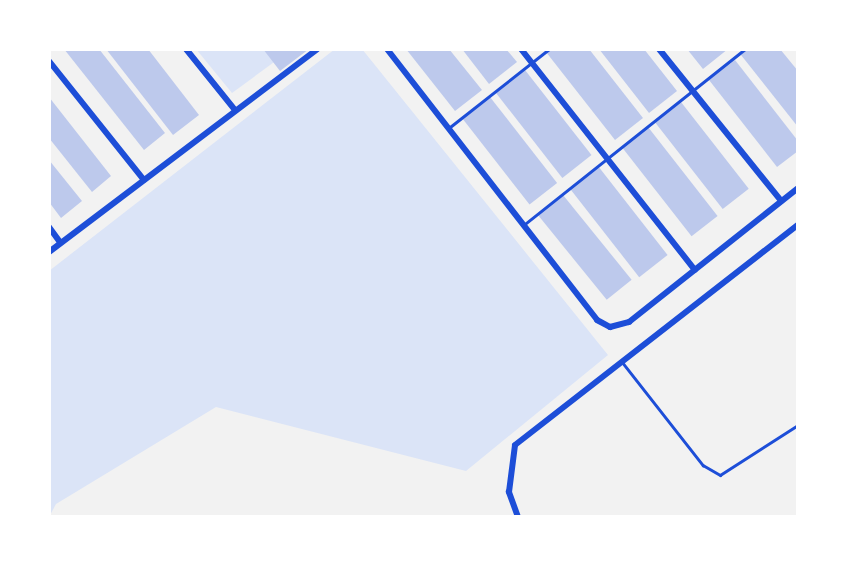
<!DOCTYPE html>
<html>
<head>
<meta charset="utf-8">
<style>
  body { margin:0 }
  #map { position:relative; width:847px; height:566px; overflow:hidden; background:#f2f2f2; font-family:"Alegreya Sans",sans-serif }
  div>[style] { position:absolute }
  .green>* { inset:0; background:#dbe4f7 }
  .building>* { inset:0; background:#bdc9ec; transform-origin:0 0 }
  .service>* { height:2.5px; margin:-1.25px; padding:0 1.25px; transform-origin:1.25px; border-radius:1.25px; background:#1d4ed8 }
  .minor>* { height:6px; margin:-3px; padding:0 3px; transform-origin:3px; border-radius:3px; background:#1d4ed8 }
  span { translate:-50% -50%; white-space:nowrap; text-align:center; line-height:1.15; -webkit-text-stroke:6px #fff; paint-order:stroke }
  .frame { position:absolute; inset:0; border:51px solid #fff; pointer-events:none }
</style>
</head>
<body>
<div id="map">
  <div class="green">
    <div style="clip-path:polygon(196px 49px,292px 49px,232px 93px)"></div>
    <div style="clip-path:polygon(335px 49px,362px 49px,608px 355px,466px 471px,216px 407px,56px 504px,49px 517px,49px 271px)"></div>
  </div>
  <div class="building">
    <div style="clip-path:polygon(64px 49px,99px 49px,165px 133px,144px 150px)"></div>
    <div style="clip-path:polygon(106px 49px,148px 49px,199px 115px,173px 135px)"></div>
    <div style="clip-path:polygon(263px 49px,309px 49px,280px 71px)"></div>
    <div style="clip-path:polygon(406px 49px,449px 49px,482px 90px,455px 111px)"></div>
    <div style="clip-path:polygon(462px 49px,506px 49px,517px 62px,489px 84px)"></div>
    <div style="clip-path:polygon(550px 49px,589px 49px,643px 118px,615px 140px,546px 52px)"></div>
    <div style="clip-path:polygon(599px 49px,644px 49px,677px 91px,649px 113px)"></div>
    <div style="clip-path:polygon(687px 49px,728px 49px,703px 69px)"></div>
    <div style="clip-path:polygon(748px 49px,780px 49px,798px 71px,798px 127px,741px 55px)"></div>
    <div style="clip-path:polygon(735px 60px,798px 141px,798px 151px,777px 167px,709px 80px)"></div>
    <div style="left:525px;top:70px;width:108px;height:37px;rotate:52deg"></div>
    <div style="clip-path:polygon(49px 97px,111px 176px,92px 192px,49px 138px)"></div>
    <div style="left:490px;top:97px;width:109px;height:35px;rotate:52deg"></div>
    <div style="left:681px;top:102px;width:110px;height:33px;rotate:52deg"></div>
    <div style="left:648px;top:127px;width:113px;height:33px;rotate:52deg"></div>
    <div style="clip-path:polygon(49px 160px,82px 201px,61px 218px,49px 202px)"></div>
    <div style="left:598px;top:166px;width:113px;height:36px;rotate:52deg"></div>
    <div style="left:563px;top:195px;width:109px;height:32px;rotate:51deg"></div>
  </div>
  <div class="service">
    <div style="left:450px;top:127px;width:126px;rotate:-38.2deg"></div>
    <div style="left:525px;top:224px;width:281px;rotate:-38.5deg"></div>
    <div style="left:623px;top:363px;width:130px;rotate:51.9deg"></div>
    <div style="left:703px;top:465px;width:20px;rotate:30deg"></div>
    <div style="left:720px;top:475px;width:93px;rotate:-32.7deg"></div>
  </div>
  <div class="minor">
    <div style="left:186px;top:49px;width:78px;rotate:51.2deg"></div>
    <div style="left:387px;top:49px;width:343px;rotate:52.2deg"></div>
    <div style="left:597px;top:320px;width:15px;rotate:28deg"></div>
    <div style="left:610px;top:327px;width:20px;rotate:-15deg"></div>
    <div style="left:629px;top:322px;width:216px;rotate:-38.4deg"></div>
    <div style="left:521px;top:49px;width:281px;rotate:51.8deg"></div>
    <div style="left:659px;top:49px;width:195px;rotate:51.2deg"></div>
    <div style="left:49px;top:61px;width:152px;rotate:51.4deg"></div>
    <div style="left:49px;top:227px;width:19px;rotate:54deg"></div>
    <div style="left:49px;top:252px;width:336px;rotate:-37.1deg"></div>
    <div style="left:518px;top:517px;width:27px;rotate:-110deg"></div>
    <div style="left:509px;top:492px;width:47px;rotate:-82.7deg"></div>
    <div style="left:515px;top:445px;width:358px;rotate:-37.9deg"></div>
  </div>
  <div class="frame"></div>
</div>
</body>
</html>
